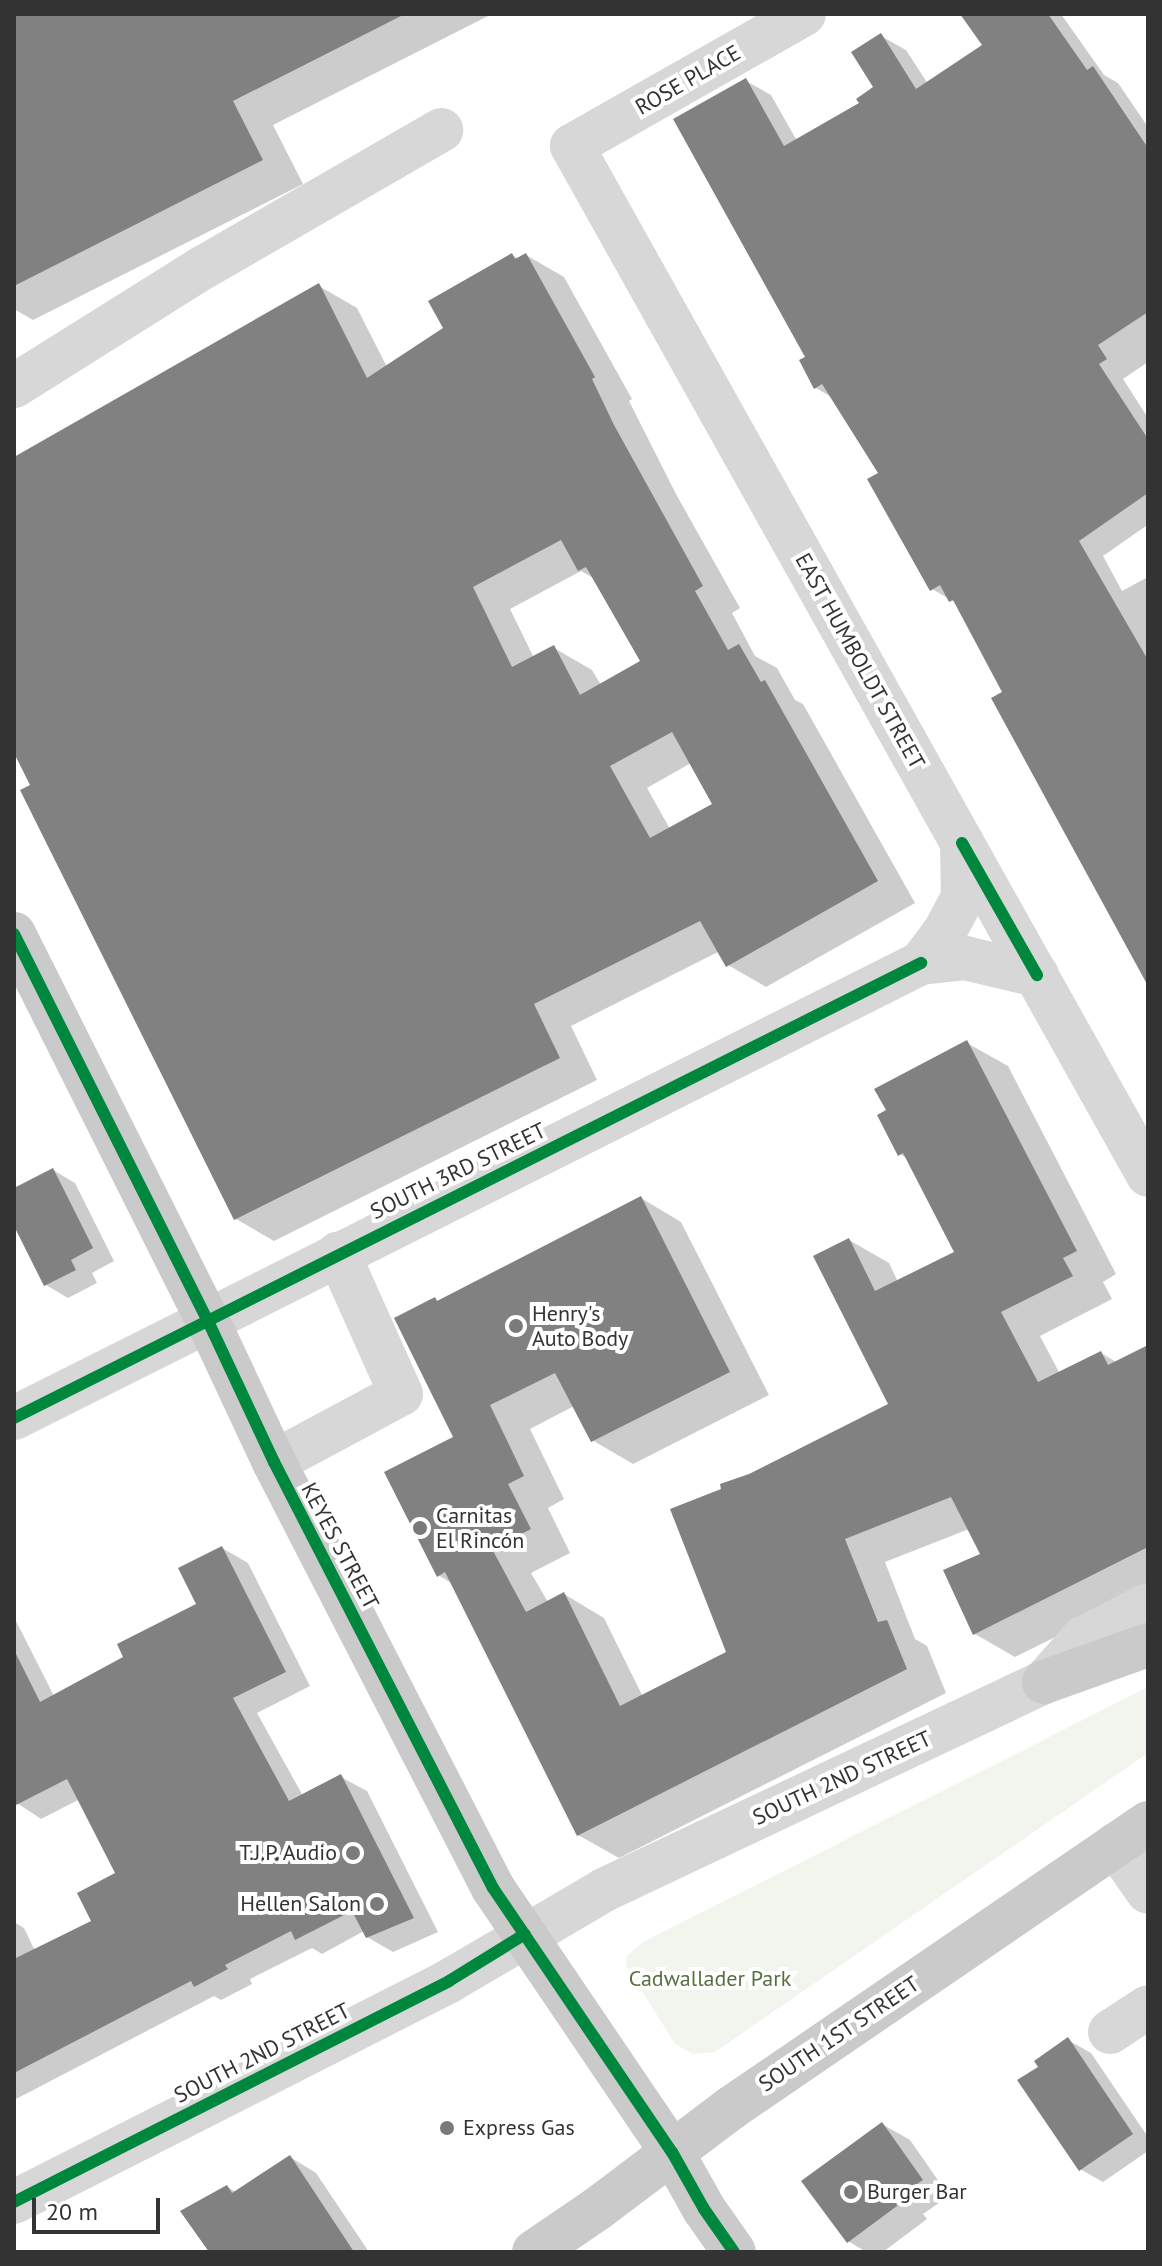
<!DOCTYPE html>
<html>
<head>
<meta charset="utf-8">
<style>
  body { margin:0 }
  #map { position:relative; width:1162px; height:2266px; overflow:hidden; background:#fff; font-family:"PT Sans",sans-serif }
  div>[style] { position:absolute }
  .green>* { inset:0; background:#f1f5ed }
  .shadow>* { inset:0; background:#0003 }
  .building>* { inset:0; background:#818181 }
  .minor>* { height:44px; margin:-22px; padding:0 22px; transform-origin:22px; border-radius:22px; background:#d7d7d7 }
  .major>* { height:44px; margin:-22px; padding:0 22px; transform-origin:22px; border-radius:22px; background:#cacaca }
  .cycleway>* { height:12px; margin:-6px; padding:0 6px; transform-origin:6px; border-radius:6px; background:#00873e }
  .dots>* { width:22px; height:22px; translate:-50% -50%; box-sizing:border-box; border:4px solid #fff; border-radius:50% }
  span { translate:-50% -50%; white-space:nowrap; text-align:center; line-height:1.15; -webkit-text-stroke:8px #fff; paint-order:stroke }
  .street-label { font-size:22px; color:#333 }
  .poi-label { font-size:22px; color:#333 }
  .left { translate:0 -50%; text-align:left }
  .right { translate:-100% -50%; text-align:right }
  .park-label { font-size:22px; color:#56703f }
  .frame { position:absolute; inset:0; border:16px solid #333; pointer-events:none }
  .scale { position:absolute; left:32px; top:2198px; width:128px; height:36px; box-sizing:border-box; border:4px solid #333; border-top:0; padding-left:10px; font-size:24px; line-height:28px; white-space:nowrap; color:#333; -webkit-text-stroke:6px #fff; paint-order:stroke }
</style>
</head>
<body>
<div id="map">
  <div class="green">
    <div style="clip-path:polygon(1148px 1687px,1148px 1753px,715px 2052px,693px 2054px,675px 2044px,626px 1965px,627px 1956px,643px 1942px)"></div>
  </div>
  <div class="shadow">
    <div style="clip-path:polygon(18px 14px,492px 14px,273px 125px,303px 184px,33px 320px,14px 309px,14px 16px)"></div>
    <div style="clip-path:polygon(962px 14px,1061px 14px,1104px 75px,1118px 83px,1148px 127px,1148px 362px,1123px 379px,1148px 418px,1148px 529px,1146px 526px,1103px 556px,1122px 591px,1148px 577px,1148px 975px,958px 604px,932px 589px,881px 474px,833px 398px,816px 388px,746px 81px,771px 95px,797px 141px,862px 104px,876px 87px,881px 36px,906px 50px,928px 84px,984px 46px)"></div>
    <div style="clip-path:polygon(evenodd,512px 255px,519px 259px,526px 255px,564px 277px,632px 399px,629px 401px,676px 494px,740px 608px,732px 613px,755px 656px,777px 668px,795px 700px,803px 704px,915px 903px,766px 987px,728px 965px,720px 951px,571px 1026px,597px 1080px,274px 1241px,236px 1219px,14px 749px,14px 459px,319px 286px,357px 308px,387px 367px,446px 329px,512px 255px,581px 571px,595px 579px,643px 662px,601px 685px,592px 670px,554px 648px,534px 658px,510px 609px,581px 571px,512px 255px,691px 763px,714px 804px,670px 829px,647px 788px,691px 763px)"></div>
    <div style="clip-path:polygon(967px 1043px,1008px 1066px,1116px 1274px,1103px 1282px,1112px 1299px,1040px 1336px,1060px 1374px,1101px 1353px,1118px 1363px,1148px 1348px,1148px 1591px,1015px 1657px,975px 1634px,983px 1555px,969px 1529px,885px 1562px,915px 1639px,927px 1646px,946px 1693px,619px 1858px,578px 1835px,453px 1584px,438px 1575px,456px 1438px,435px 1299px,439px 1302px,641px 1198px,681px 1222px,769px 1395px,633px 1464px,592px 1440px,574px 1406px,530px 1429px,564px 1499px,548px 1508px,570px 1553px,531px 1573px,548px 1602px,564px 1594px,604px 1618px,643px 1697px,728px 1653px,724px 1490px,890px 1405px,849px 1240px,889px 1263px,898px 1282px,957px 1253px,908px 1159px,900px 1154px)"></div>
    <div style="clip-path:polygon(53px 1170px,75px 1183px,114px 1261px,92px 1273px,97px 1283px,68px 1298px,46px 1285px,14px 1222px,14px 1190px)"></div>
    <div style="clip-path:polygon(222px 1548px,248px 1563px,310px 1686px,257px 1713px,303px 1796px,341px 1777px,367px 1791px,438px 1932px,393px 1952px,367px 1937px,364px 1931px,322px 1954px,312px 1948px,250px 1979px,252px 1984px,221px 2000px,214px 1996px,14px 2100px,14px 1922px,24px 1928px,35px 1951px,94px 1922px,118px 1874px,80px 1799px,41px 1819px,14px 1801px,14px 1617px,54px 1696px,126px 1658px,199px 1605px)"></div>
    <div style="clip-path:polygon(1068px 2040px,1091px 2053px,1148px 2137px,1148px 2151px,1103px 2182px,1080px 2169px)"></div>
    <div style="clip-path:polygon(882px 2124px,910px 2140px,949px 2196px,923px 2214px,927px 2219px,883px 2252px,866px 2252px,848px 2241px)"></div>
    <div style="clip-path:polygon(290px 2157px,316px 2173px,369px 2252px,211px 2252px,227px 2187px,236px 2192px)"></div>
  </div>
  <div class="building">
    <div style="clip-path:polygon(14px 14px,405px 14px,233px 101px,263px 160px,14px 286px)"></div>
    <div style="clip-path:polygon(960px 14px,1048px 14px,1087px 70px,1093px 66px,1148px 148px,1148px 312px,1098px 345px,1107px 359px,1099px 364px,1148px 439px,1148px 493px,1079px 541px,1148px 660px,1148px 986px,991px 698px,1002px 692px,953px 600px,949px 602px,940px 585px,930px 591px,867px 479px,878px 473px,822px 384px,814px 389px,799px 360px,805px 357px,673px 119px,746px 78px,784px 146px,859px 103px,856px 99px,873px 87px,851px 52px,881px 33px,916px 89px,982px 45px)"></div>
    <div style="clip-path:polygon(evenodd,512px 253px,515px 259px,526px 253px,595px 377px,592px 379px,614px 425px,703px 586px,695px 591px,728px 650px,739px 644px,761px 682px,765px 680px,878px 881px,726px 967px,700px 921px,534px 1004px,560px 1058px,234px 1220px,20px 790px,30px 785px,14px 753px,14px 457px,319px 283px,367px 378px,443px 328px,428px 301px,512px 253px,561px 540px,578px 571px,586px 567px,640px 661px,580px 695px,554px 645px,512px 667px,473px 587px,561px 540px,512px 253px,672px 732px,712px 804px,650px 838px,610px 766px,672px 732px)"></div>
    <div style="clip-path:polygon(967px 1040px,1077px 1251px,1063px 1258px,1073px 1276px,1001px 1312px,1038px 1382px,1101px 1351px,1108px 1365px,1148px 1345px,1148px 1547px,973px 1635px,943px 1570px,980px 1554px,951px 1497px,845px 1539px,878px 1622px,887px 1620px,907px 1669px,577px 1836px,445px 1572px,437px 1577px,384px 1472px,453px 1437px,394px 1318px,435px 1297px,437px 1301px,641px 1196px,730px 1372px,591px 1442px,555px 1373px,490px 1405px,524px 1476px,508px 1484px,531px 1529px,492px 1549px,526px 1612px,564px 1592px,620px 1706px,726px 1652px,670px 1509px,721px 1489px,720px 1484px,749px 1474px,888px 1404px,813px 1256px,849px 1238px,875px 1291px,954px 1252px,903px 1153px,898px 1156px,877px 1115px,886px 1110px,874px 1089px)"></div>
    <div style="clip-path:polygon(53px 1168px,93px 1248px,71px 1260px,76px 1270px,44px 1286px,14px 1226px,14px 1188px)"></div>
    <div style="clip-path:polygon(222px 1546px,286px 1672px,233px 1698px,289px 1801px,341px 1774px,414px 1918px,366px 1938px,352px 1911px,295px 1940px,291px 1931px,225px 1965px,228px 1969px,194px 1987px,191px 1981px,14px 2073px,14px 1959px,91px 1921px,77px 1893px,115px 1873px,67px 1779px,14px 1806px,14px 1650px,40px 1702px,123px 1657px,117px 1644px,196px 1604px,178px 1568px)"></div>
    <div style="clip-path:polygon(1068px 2037px,1133px 2134px,1079px 2171px,1017px 2080px,1038px 2067px,1034px 2061px)"></div>
    <div style="clip-path:polygon(882px 2122px,923px 2180px,897px 2197px,901px 2203px,847px 2243px,801px 2181px)"></div>
    <div style="clip-path:polygon(290px 2155px,354px 2252px,209px 2252px,180px 2211px,227px 2185px,232px 2193px)"></div>
  </div>
  <div class="minor">
    <div style="left:804px;top:14px;width:267px;rotate:150.4deg"></div>
    <div style="left:572px;top:146px;width:1179px;rotate:60.76deg"></div>
    <div style="left:14px;top:386px;width:224px;rotate:-32.1deg"></div>
    <div style="left:204px;top:267px;width:274px;rotate:-30deg"></div>
    <div style="left:921px;top:963px;width:40px;rotate:-53deg"></div>
    <div style="left:945px;top:931px;width:38px;rotate:-62deg"></div>
    <div style="left:963px;top:897px;width:54px;rotate:-91.1deg"></div>
    <div style="left:14px;top:1418px;width:1015px;rotate:-26.64deg"></div>
    <div style="left:921px;top:963px;width:44px;rotate:-6.5deg"></div>
    <div style="left:965px;top:958px;width:74px;rotate:13.3deg"></div>
    <div style="left:274px;top:1462px;width:144px;rotate:-28.2deg"></div>
    <div style="left:401px;top:1394px;width:154px;rotate:-114.1deg"></div>
    <div style="left:1115px;top:1845px;width:57px;rotate:54.9deg"></div>
    <div style="left:1110px;top:2032px;width:45px;rotate:-33.3deg"></div>
    <div style="left:14px;top:2202px;width:488px;rotate:-26.9deg"></div>
    <div style="left:449px;top:1981px;width:180px;rotate:-30.4deg"></div>
    <div style="left:604px;top:1890px;width:487px;rotate:-25.3deg"></div>
    <div style="left:1044px;top:1682px;width:59px;rotate:-48.4deg"></div>
    <div style="left:1083px;top:1638px;width:73px;rotate:-26.9deg"></div>
  </div>
  <div class="major">
    <div style="left:14px;top:934px;width:431px;rotate:63.4deg"></div>
    <div style="left:207px;top:1319px;width:158px;rotate:64.9deg"></div>
    <div style="left:274px;top:1462px;width:479px;rotate:62.8deg"></div>
    <div style="left:493px;top:1888px;width:319px;rotate:55.9deg"></div>
    <div style="left:672px;top:2152px;width:65px;rotate:60.7deg"></div>
    <div style="left:704px;top:2209px;width:52px;rotate:55.1deg"></div>
    <div style="left:1044px;top:1682px;width:110px;rotate:-19.6deg"></div>
    <div style="left:534px;top:2252px;width:76px;rotate:-34.3deg"></div>
    <div style="left:597px;top:2209px;width:168px;rotate:-37deg"></div>
    <div style="left:731px;top:2108px;width:505px;rotate:-34.35deg"></div>
  </div>
  <div class="cycleway">
    <div style="left:962px;top:843px;width:152px;rotate:60.4deg"></div>
    <div style="left:14px;top:934px;width:431px;rotate:63.4deg"></div>
    <div style="left:207px;top:1319px;width:158px;rotate:64.9deg"></div>
    <div style="left:274px;top:1462px;width:479px;rotate:62.8deg"></div>
    <div style="left:493px;top:1888px;width:319px;rotate:55.9deg"></div>
    <div style="left:672px;top:2152px;width:65px;rotate:60.7deg"></div>
    <div style="left:704px;top:2209px;width:52px;rotate:55.1deg"></div>
    <div style="left:14px;top:1418px;width:1015px;rotate:-26.64deg"></div>
    <div style="left:14px;top:2202px;width:488px;rotate:-26.9deg"></div>
    <div style="left:449px;top:1981px;width:89px;rotate:-31.7deg"></div>
  </div>
  <div class="dots">
    <div style="left:516px;top:1326px;background:#7a7a7a"></div>
    <div style="left:420px;top:1528px;background:#7a7a7a"></div>
    <div style="left:353px;top:1853px;background:#7a7a7a"></div>
    <div style="left:377px;top:1904px;background:#7a7a7a"></div>
    <div style="left:447px;top:2128px;background:#7a7a7a"></div>
    <div style="left:851px;top:2192px;background:#7a7a7a"></div>
  </div>
  <div class="street-label">
    <span style="left:688px;top:80px;rotate:-30deg">ROSE PLACE</span>
    <span style="left:860px;top:661px;rotate:61deg">EAST HUMBOLDT STREET</span>
    <span style="left:458px;top:1171px;rotate:-26deg">SOUTH 3RD STREET</span>
    <span style="left:340px;top:1546px;rotate:62deg">KEYES STREET</span>
    <span style="left:842px;top:1778px;rotate:-25deg">SOUTH 2ND STREET</span>
    <span style="left:839px;top:2034px;rotate:-34deg">SOUTH 1ST STREET</span>
    <span style="left:262px;top:2053px;rotate:-27deg">SOUTH 2ND STREET</span>
  </div>
  <div class="poi-label">
    <span class="left" style="left:532px;top:1326px">Henry's<br>Auto Body</span>
    <span class="left" style="left:436px;top:1528px">Carnitas<br>El Rincón</span>
    <span class="right" style="left:337px;top:1853px">T.J.P. Audio</span>
    <span class="right" style="left:361px;top:1904px">Hellen Salon</span>
    <span class="left" style="left:463px;top:2128px">Express Gas</span>
    <span class="left" style="left:867px;top:2192px">Burger Bar</span>
  </div>
  <div class="park-label">
    <span style="left:710px;top:1979px">Cadwallader Park</span>
  </div>
  <div class="frame"></div>
  <div class="scale">20 m</div>
</div>
</body>
</html>
